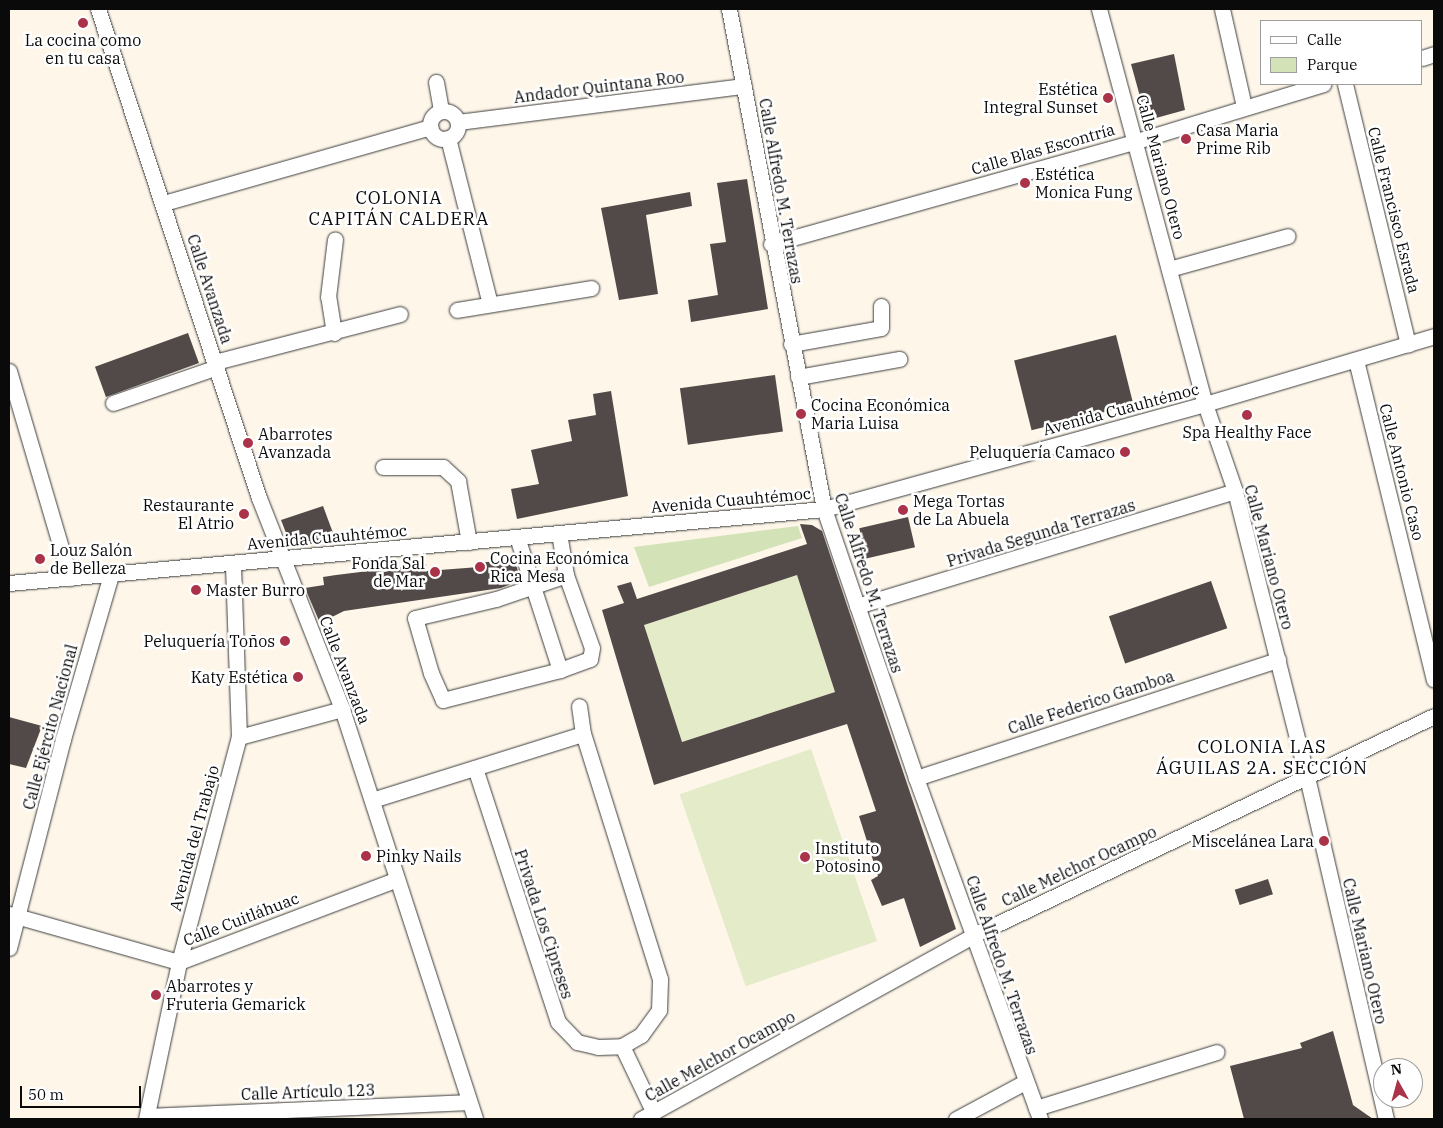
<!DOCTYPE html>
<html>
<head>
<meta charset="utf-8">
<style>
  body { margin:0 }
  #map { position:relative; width:1443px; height:1128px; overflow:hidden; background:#fdf6e9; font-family:"IBM Plex Serif",serif }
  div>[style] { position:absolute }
  .green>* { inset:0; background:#d4e3b7 }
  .pitch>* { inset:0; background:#e4ebc8; transform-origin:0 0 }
  .building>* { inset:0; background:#514a48; transform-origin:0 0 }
  .roads { filter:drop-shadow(0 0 1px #3d3d3d) drop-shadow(0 0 1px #3d3d3d) }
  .minor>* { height:15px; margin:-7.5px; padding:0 7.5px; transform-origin:7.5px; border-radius:7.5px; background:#fff }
  .minor>.ring { margin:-7.5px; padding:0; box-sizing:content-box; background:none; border:15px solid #fff; border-radius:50% }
  .dots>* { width:14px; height:14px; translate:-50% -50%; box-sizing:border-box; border:2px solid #fff; border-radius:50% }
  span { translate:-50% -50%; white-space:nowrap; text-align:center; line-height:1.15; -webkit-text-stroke:5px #fff; paint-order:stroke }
  .poi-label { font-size:16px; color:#0a0a0a }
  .right { translate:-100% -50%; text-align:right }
  .left { translate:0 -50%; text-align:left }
  .street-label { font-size:16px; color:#0a0a0a }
  .neighbourhood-label { font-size:18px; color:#0a0a0a; letter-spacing:1px }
  .frame { position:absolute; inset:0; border:10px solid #0a0a0a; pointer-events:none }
  .legend { position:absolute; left:1260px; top:20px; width:162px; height:65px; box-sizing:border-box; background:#fff; border:1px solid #9d9d9d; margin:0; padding:6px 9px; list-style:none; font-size:15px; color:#0a0a0a }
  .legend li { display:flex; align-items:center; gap:10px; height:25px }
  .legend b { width:25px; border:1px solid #9d9d9d }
  .north { position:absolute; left:1373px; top:1058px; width:50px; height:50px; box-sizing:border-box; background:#fff; border:1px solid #9d9d9d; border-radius:50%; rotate:353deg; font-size:14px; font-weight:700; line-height:20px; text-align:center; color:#0a0a0a }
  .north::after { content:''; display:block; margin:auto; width:18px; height:22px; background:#aa3249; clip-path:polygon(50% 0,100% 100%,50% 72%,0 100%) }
  .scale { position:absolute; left:20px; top:1086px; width:121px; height:22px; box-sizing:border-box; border:2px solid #0a0a0a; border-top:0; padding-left:6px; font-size:15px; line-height:18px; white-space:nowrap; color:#0a0a0a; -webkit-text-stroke:4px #fff; paint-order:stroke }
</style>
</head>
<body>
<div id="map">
  <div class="green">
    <div style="clip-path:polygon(798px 526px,802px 538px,649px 587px,634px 547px)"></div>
  </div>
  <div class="pitch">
    <div style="left:797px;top:575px;width:123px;height:161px;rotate:72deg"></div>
    <div style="left:811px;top:749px;width:203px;height:139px;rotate:71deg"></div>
  </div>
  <div class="building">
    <div style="clip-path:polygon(1174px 54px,1185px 110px,1156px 118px,1144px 111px,1131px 64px)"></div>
    <div style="clip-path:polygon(747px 179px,768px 309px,691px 322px,688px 300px,718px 295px,710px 244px,726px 242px,717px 183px)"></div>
    <div style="clip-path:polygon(690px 192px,692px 206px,646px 215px,658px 294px,619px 300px,601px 208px)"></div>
    <div style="left:188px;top:333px;width:32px;height:99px;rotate:70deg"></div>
    <div style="left:1116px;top:335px;width:72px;height:105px;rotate:76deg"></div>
    <div style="left:775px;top:375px;width:57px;height:96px;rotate:82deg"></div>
    <div style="clip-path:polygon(611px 391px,628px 496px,517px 519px,511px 489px,539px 484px,531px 450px,572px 441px,568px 420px,596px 415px,593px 394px)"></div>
    <div style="clip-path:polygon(323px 506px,336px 541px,291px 546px,281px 520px)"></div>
    <div style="left:908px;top:517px;width:31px;height:50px;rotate:77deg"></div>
    <div style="clip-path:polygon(evenodd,800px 524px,812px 525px,822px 531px,956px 929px,920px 947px,904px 898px,882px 906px,871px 880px,878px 876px,859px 816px,876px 811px,847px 724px,654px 785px,602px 610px,624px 603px,617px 586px,631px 582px,637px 599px,807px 544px,800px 524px,797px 575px,835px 692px,682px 742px,644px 625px,797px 575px)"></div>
    <div style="clip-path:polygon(514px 559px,521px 580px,501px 588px,344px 611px,320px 623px,305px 588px,324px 585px,323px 577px,336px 575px,426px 564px,427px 571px,479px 567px,478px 563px)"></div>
    <div style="left:1211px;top:581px;width:50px;height:108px;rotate:71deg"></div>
    <div style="clip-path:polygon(9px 717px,42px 726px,26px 768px,9px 764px)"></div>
    <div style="left:1268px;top:879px;width:16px;height:35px;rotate:72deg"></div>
    <div style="clip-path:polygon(1333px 1031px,1353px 1105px,1373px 1119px,1244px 1119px,1230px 1066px,1302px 1048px,1300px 1043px)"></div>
  </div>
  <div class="roads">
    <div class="minor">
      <div style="left:98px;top:9px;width:515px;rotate:71.78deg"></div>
      <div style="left:259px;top:498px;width:227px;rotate:68.5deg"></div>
      <div style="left:342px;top:709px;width:431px;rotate:72deg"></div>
      <div style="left:729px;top:9px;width:509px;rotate:79.24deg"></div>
      <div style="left:824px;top:509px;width:284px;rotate:71.1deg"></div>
      <div style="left:916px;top:778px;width:363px;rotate:70deg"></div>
      <div style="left:1099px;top:9px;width:409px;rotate:75deg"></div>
      <div style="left:1205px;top:404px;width:92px;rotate:71deg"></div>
      <div style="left:1235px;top:491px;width:295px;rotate:75.9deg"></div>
      <div style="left:1307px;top:777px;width:351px;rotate:77deg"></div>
      <div style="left:1222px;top:9px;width:100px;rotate:77.3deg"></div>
      <div style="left:1422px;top:58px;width:13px;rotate:-18deg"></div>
      <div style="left:436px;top:82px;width:29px;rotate:80deg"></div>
      <div style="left:1345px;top:84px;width:268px;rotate:76.4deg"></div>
      <div class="ring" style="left:430px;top:111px;width:13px;height:13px"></div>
      <div style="left:458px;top:122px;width:288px;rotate:-7.2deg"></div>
      <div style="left:448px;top:138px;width:171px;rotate:75.8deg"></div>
      <div style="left:164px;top:203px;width:277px;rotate:-15.9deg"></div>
      <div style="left:771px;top:244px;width:380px;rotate:-15.7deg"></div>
      <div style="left:1137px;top:141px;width:195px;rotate:-17deg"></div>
      <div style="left:1169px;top:269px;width:123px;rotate:-15.5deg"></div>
      <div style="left:457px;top:310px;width:136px;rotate:-9.3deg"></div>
      <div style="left:334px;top:333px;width:36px;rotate:-99deg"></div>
      <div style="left:328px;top:297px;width:58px;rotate:-83.1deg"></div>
      <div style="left:791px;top:344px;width:91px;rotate:-10.1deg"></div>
      <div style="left:881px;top:328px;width:22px;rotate:-90deg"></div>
      <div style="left:1356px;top:360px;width:329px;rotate:76.3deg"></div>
      <div style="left:215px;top:362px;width:191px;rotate:-14.5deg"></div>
      <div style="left:9px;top:371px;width:216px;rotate:73.6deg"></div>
      <div style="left:798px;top:377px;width:103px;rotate:-10.1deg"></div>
      <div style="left:113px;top:403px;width:110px;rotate:-19.1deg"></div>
      <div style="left:383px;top:467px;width:60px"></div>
      <div style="left:443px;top:467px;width:21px;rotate:43deg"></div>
      <div style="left:458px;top:481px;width:62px;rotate:79.8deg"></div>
      <div style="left:559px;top:533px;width:43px;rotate:80.5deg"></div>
      <div style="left:566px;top:575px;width:77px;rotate:70.4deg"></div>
      <div style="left:592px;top:648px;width:11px;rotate:100deg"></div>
      <div style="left:590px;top:659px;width:32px;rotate:160deg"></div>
      <div style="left:560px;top:670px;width:121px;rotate:165.6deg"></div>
      <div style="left:443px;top:700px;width:30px;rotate:-114deg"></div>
      <div style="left:431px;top:673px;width:57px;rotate:-106.2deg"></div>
      <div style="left:415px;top:618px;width:83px;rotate:-13.2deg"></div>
      <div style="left:496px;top:599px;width:74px;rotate:-18.9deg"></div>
      <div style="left:517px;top:537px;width:140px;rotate:72.1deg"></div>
      <div style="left:9px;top:583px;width:818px;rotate:-5.19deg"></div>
      <div style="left:824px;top:509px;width:395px;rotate:-15.4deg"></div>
      <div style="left:1205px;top:404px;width:239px;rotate:-16.5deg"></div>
      <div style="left:857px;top:606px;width:395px;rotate:-16.9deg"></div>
      <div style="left:239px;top:737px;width:107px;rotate:-15.2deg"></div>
      <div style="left:475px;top:768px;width:267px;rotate:71.9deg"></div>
      <div style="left:558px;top:1022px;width:28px;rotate:46deg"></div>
      <div style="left:577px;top:1042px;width:22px;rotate:13deg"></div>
      <div style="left:598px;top:1047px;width:24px;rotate:-2deg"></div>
      <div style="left:622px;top:1046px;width:22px;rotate:-30deg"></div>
      <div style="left:641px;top:1035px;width:31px;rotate:-54deg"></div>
      <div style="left:659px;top:1010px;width:31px;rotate:-88deg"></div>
      <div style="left:660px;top:979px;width:257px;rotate:-107.4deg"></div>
      <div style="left:583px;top:734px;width:28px;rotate:-98deg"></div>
      <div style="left:916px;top:778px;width:381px;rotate:-18.1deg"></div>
      <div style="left:372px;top:800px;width:221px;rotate:-17.4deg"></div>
      <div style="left:9px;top:914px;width:177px;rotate:15.8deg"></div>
      <div style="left:179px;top:962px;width:233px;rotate:-20.8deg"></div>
      <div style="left:9px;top:948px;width:216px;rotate:-75.5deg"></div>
      <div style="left:63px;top:739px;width:171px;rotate:-73.7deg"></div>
      <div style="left:622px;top:1046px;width:74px;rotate:64.5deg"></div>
      <div style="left:1036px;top:1108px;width:189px;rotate:-17.2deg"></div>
      <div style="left:148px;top:1116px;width:321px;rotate:-2.5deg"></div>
      <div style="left:146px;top:1119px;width:160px;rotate:-78.1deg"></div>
      <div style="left:179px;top:962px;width:233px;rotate:-75.1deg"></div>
      <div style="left:239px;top:737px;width:174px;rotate:-92deg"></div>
      <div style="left:641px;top:1119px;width:380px;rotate:-28.9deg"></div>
      <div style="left:974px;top:935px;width:509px;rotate:-25.46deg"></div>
      <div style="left:956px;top:1119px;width:78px;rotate:-28.2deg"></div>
    </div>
  </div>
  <div class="dots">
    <div style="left:83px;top:23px;background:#aa3249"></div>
    <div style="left:1108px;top:98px;background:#aa3249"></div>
    <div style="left:1186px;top:139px;background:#aa3249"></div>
    <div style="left:1025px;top:183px;background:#aa3249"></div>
    <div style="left:801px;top:414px;background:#aa3249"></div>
    <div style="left:1247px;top:415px;background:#aa3249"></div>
    <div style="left:248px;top:443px;background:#aa3249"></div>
    <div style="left:1125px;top:452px;background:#aa3249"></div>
    <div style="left:903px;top:510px;background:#aa3249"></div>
    <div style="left:244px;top:514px;background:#aa3249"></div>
    <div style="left:40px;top:559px;background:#aa3249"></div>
    <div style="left:480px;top:567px;background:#aa3249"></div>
    <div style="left:435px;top:572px;background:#aa3249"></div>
    <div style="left:196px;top:590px;background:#aa3249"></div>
    <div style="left:285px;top:641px;background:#aa3249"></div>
    <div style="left:298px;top:677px;background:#aa3249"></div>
    <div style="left:1324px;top:841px;background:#aa3249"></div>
    <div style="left:366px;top:856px;background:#aa3249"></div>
    <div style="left:805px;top:857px;background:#aa3249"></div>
    <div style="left:156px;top:995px;background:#aa3249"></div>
  </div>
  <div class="poi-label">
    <span style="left:83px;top:49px">La cocina como<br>en tu casa</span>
    <span class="right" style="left:1098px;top:98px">Estética<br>Integral Sunset</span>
    <span class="left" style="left:1196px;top:139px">Casa Maria<br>Prime Rib</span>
    <span class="left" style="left:1035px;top:183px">Estética<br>Monica Fung</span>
    <span class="left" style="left:811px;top:414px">Cocina Económica<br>Maria Luisa</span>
    <span style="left:1247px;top:432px">Spa Healthy Face</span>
    <span class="left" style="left:258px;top:443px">Abarrotes<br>Avanzada</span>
    <span class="right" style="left:1115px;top:452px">Peluquería Camaco</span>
    <span class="left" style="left:913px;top:510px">Mega Tortas<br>de La Abuela</span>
    <span class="right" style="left:234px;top:514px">Restaurante<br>El Atrio</span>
    <span class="left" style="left:50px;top:559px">Louz Salón<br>de Belleza</span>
    <span class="left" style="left:490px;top:567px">Cocina Económica<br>Rica Mesa</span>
    <span class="right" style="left:425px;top:572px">Fonda Sal<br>de Mar</span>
    <span class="left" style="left:206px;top:590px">Master Burro</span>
    <span class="right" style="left:275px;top:641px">Peluquería Toños</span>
    <span class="right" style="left:288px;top:677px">Katy Estética</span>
    <span class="right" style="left:1314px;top:841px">Miscelánea Lara</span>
    <span class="left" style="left:815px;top:857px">Instituto<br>Potosino</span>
    <span class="left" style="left:376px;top:856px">Pinky Nails</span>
    <span class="left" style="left:166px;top:995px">Abarrotes y<br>Fruteria Gemarick</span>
  </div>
  <div class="street-label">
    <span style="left:599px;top:87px;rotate:-7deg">Andador Quintana Roo</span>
    <span style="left:1043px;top:149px;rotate:-16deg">Calle Blas Escontría</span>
    <span style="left:1161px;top:167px;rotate:75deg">Calle Mariano Otero</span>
    <span style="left:781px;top:191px;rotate:80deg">Calle Alfredo M. Terrazas</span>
    <span style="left:1394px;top:210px;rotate:76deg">Calle Francisco Esrada</span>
    <span style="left:210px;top:289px;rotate:72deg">Calle Avanzada</span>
    <span style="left:1121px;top:409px;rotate:-15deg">Avenida Cuauhtémoc</span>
    <span style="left:1402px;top:472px;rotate:76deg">Calle Antonio Caso</span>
    <span style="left:731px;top:500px;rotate:-5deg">Avenida Cuauhtémoc</span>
    <span style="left:1041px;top:533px;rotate:-17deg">Privada Segunda Terrazas</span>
    <span style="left:327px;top:537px;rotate:-5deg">Avenida Cuauhtémoc</span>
    <span style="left:1269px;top:557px;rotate:75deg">Calle Mariano Otero</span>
    <span style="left:869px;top:583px;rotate:72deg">Calle Alfredo M. Terrazas</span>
    <span style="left:345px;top:670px;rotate:69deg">Calle Avanzada</span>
    <span style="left:1091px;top:702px;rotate:-18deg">Calle Federico Gamboa</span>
    <span style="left:50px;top:727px;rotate:-75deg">Calle Ejército Nacional</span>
    <span style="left:194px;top:838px;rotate:-75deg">Avenida del Trabajo</span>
    <span style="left:1079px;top:866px;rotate:-25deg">Calle Melchor Ocampo</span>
    <span style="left:241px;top:919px;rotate:-21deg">Calle Cuitláhuac</span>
    <span style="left:544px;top:924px;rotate:72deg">Privada Los Cipreses</span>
    <span style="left:1365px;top:951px;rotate:77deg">Calle Mariano Otero</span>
    <span style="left:1002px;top:965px;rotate:71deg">Calle Alfredo M. Terrazas</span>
    <span style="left:720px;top:1056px;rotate:-29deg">Calle Melchor Ocampo</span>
    <span style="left:308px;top:1092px;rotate:-2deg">Calle Artículo 123</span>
  </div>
  <div class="neighbourhood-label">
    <span style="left:399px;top:209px">COLONIA<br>CAPITÁN CALDERA</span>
    <span style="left:1262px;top:758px">COLONIA LAS<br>ÁGUILAS 2A. SECCIÓN</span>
  </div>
  <div class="frame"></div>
  <ul class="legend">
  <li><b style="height:6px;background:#fff"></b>Calle</li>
  <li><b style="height:14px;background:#d4e3b7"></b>Parque</li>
  </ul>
  <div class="north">N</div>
  <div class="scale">50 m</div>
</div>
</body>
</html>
